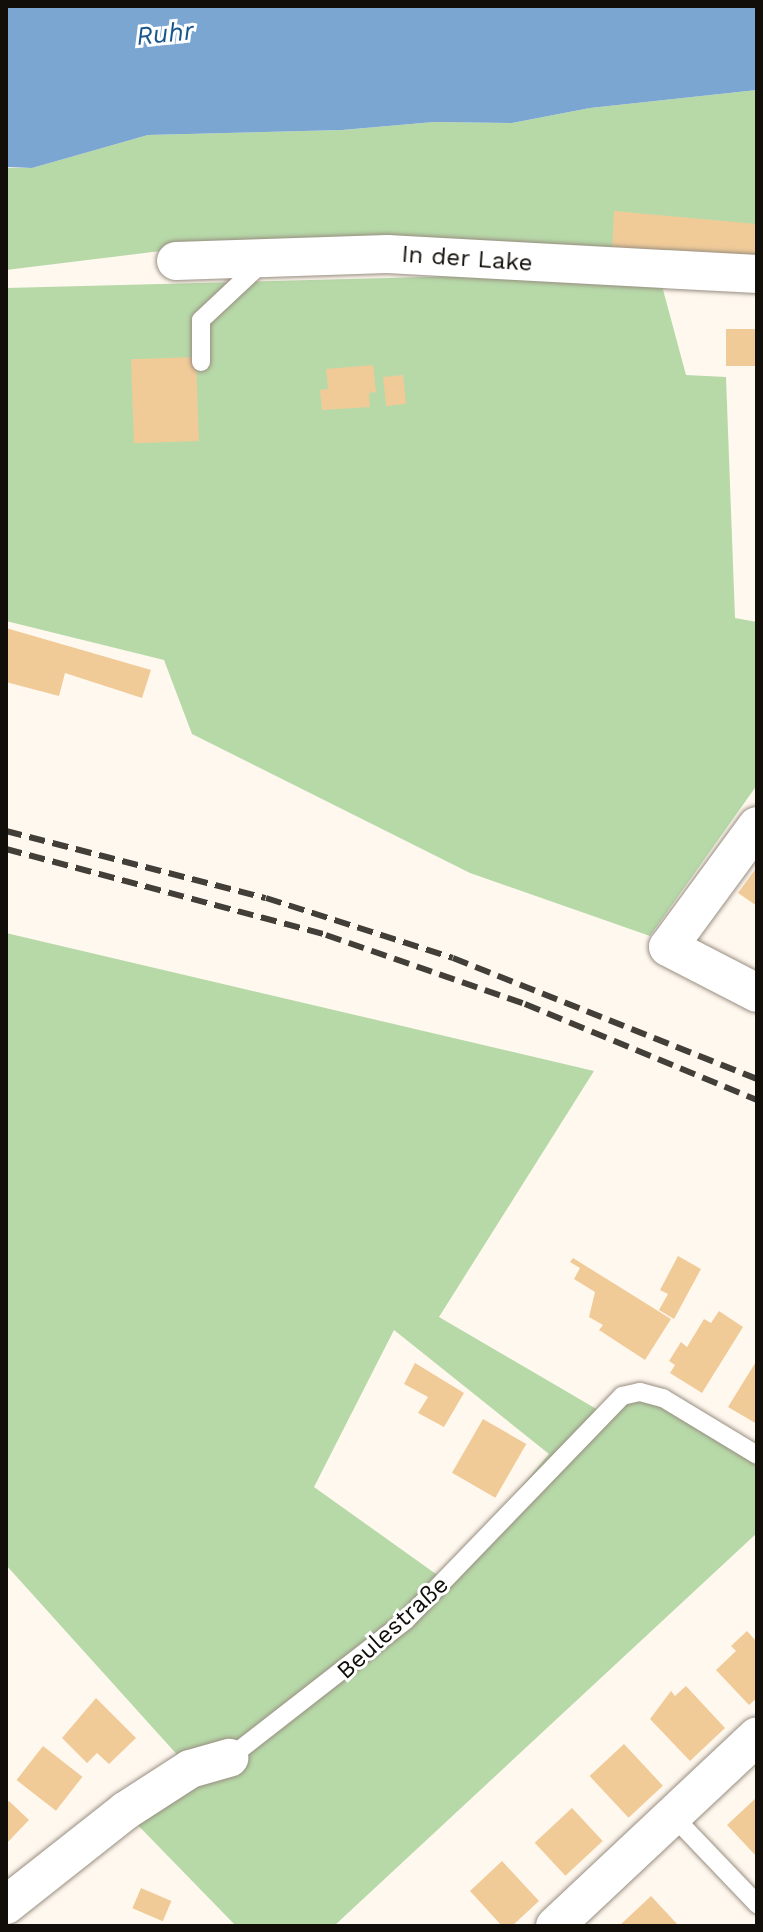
<!DOCTYPE html>
<html>
<head>
<meta charset="utf-8">
<style>
  body { margin:0 }
  #map { position:relative; width:763px; height:1932px; overflow:hidden; background:#fff8ef; font-family:"Work Sans",sans-serif }
  div>[style] { position:absolute }
  .green>* { inset:0; background:#b7d9a8 }
  .water>* { inset:0; background:#7ba6d2 }
  .building>* { inset:0; background:#f0cb98; transform-origin:0 0 }
  .roads { filter:drop-shadow(0 0 2px #988e81) drop-shadow(0 0 2px #988e81) }
  .service>* { height:18px; margin:-9px; padding:0 9px; transform-origin:9px; border-radius:9px; background:#fff }
  .minor>* { height:38px; margin:-19px; padding:0 19px; transform-origin:19px; border-radius:19px; background:#fff }
  .rail>* { height:6px; margin-top:-3px; transform-origin:0; background:repeating-linear-gradient(90deg,#423e38 0 16px,transparent 0 24px) }
  span { translate:-50% -50%; white-space:nowrap; text-align:center; line-height:1.15; -webkit-text-stroke:6px #fff; paint-order:stroke }
  .street-label { font-size:24px; color:#110e09 }
  .water-label { font-size:26px; color:#16568c; font-style:italic }
  .frame { position:absolute; inset:0; border:8px solid #110e09; pointer-events:none }
</style>
</head>
<body>
<div id="map">
  <div class="green">
    <div style="clip-path:polygon(757px 90px,757px 270px,161px 251px,6px 270px,6px 168px,32px 168px,148px 135px,342px 130px,434px 122px,512px 123px,590px 108px)"></div>
    <div style="clip-path:polygon(658px 271px,686px 375px,726px 377px,735px 618px,757px 622px,757px 785px,650px 936px,470px 873px,192px 734px,164px 660px,6px 621px,6px 288px)"></div>
    <div style="clip-path:polygon(evenodd,6px 933px,594px 1071px,439px 1317px,605px 1414px,646px 1396px,757px 1460px,757px 1533px,334px 1926px,236px 1926px,125px 1812px,190px 1769px,6px 1565px,6px 933px,394px 1330px,549px 1454px,443px 1579px,314px 1487px,394px 1330px)"></div>
  </div>
  <div class="water">
    <div style="clip-path:polygon(6px 6px,757px 6px,757px 90px,590px 108px,512px 123px,434px 122px,342px 130px,148px 135px,32px 168px,6px 167px)"></div>
  </div>
  <div class="building">
    <div style="clip-path:polygon(614px 211px,757px 224px,757px 257px,612px 255px)"></div>
    <div style="left:757px;top:329px;width:37px;height:31px;rotate:90deg"></div>
    <div style="left:196px;top:357px;width:84px;height:65px;rotate:88deg"></div>
    <div style="clip-path:polygon(373px 365px,376px 392px,369px 393px,370px 407px,322px 410px,320px 390px,328px 389px,326px 369px)"></div>
    <div style="left:403px;top:375px;width:29px;height:20px;rotate:84deg"></div>
    <div style="clip-path:polygon(6px 628px,151px 670px,142px 698px,65px 673px,59px 696px,6px 682px)"></div>
    <div style="clip-path:polygon(757px 867px,757px 906px,738px 893px)"></div>
    <div style="clip-path:polygon(678px 1256px,701px 1269px,674px 1319px,659px 1310px,668px 1294px,660px 1290px)"></div>
    <div style="clip-path:polygon(573px 1258px,671px 1319px,645px 1360px,599px 1330px,603px 1325px,589px 1317px,595px 1292px,574px 1279px,580px 1268px,570px 1262px)"></div>
    <div style="clip-path:polygon(719px 1311px,743px 1327px,702px 1393px,670px 1373px,675px 1365px,669px 1361px,681px 1342px,687px 1347px,704px 1319px,711px 1323px)"></div>
    <div style="clip-path:polygon(757px 1360px,757px 1424px,728px 1407px)"></div>
    <div style="clip-path:polygon(415px 1363px,464px 1393px,444px 1427px,418px 1413px,428px 1397px,404px 1384px)"></div>
    <div style="left:483px;top:1419px;width:50px;height:62px;rotate:30deg"></div>
    <div style="clip-path:polygon(747px 1631px,757px 1642px,757px 1698px,749px 1705px,716px 1670px,736px 1651px,731px 1646px)"></div>
    <div style="clip-path:polygon(686px 1686px,725px 1728px,690px 1761px,650px 1719px,671px 1691px,675px 1696px)"></div>
    <div style="clip-path:polygon(96px 1698px,136px 1738px,109px 1764px,97px 1753px,87px 1763px,62px 1738px)"></div>
    <div style="left:624px;top:1744px;width:57px;height:47px;rotate:47deg"></div>
    <div style="left:43px;top:1746px;width:50px;height:43px;rotate:38deg"></div>
    <div style="clip-path:polygon(757px 1797px,757px 1857px,727px 1825px)"></div>
    <div style="clip-path:polygon(9px 1801px,29px 1820px,6px 1844px,6px 1804px)"></div>
    <div style="left:572px;top:1808px;width:45px;height:51px;rotate:47deg"></div>
    <div style="clip-path:polygon(502px 1861px,539px 1901px,512px 1926px,502px 1926px,470px 1891px)"></div>
    <div style="left:141px;top:1888px;width:33px;height:22px;rotate:23deg"></div>
    <div style="clip-path:polygon(651px 1896px,679px 1926px,619px 1926px)"></div>
  </div>
  <div class="roads">
    <div class="service">
      <div style="left:201px;top:362px;width:42px;rotate:-90deg"></div>
      <div style="left:201px;top:320px;width:85px;rotate:-43.1deg"></div>
      <div style="left:229px;top:1758px;width:223px;rotate:-37.9deg"></div>
      <div style="left:405px;top:1621px;width:313px;rotate:-46deg"></div>
      <div style="left:622px;top:1396px;width:18px;rotate:-13deg"></div>
      <div style="left:640px;top:1392px;width:24px;rotate:15deg"></div>
      <div style="left:663px;top:1398px;width:110px;rotate:31.2deg"></div>
      <div style="left:673px;top:1816px;width:122px;rotate:46.3deg"></div>
    </div>
    <div class="minor">
      <div style="left:176px;top:261px;width:211px;rotate:-1.9deg"></div>
      <div style="left:387px;top:254px;width:371px;rotate:3.1deg"></div>
      <div style="left:757px;top:826px;width:150px;rotate:126.3deg"></div>
      <div style="left:668px;top:947px;width:100px;rotate:27.3deg"></div>
      <div style="left:6px;top:1905px;width:152px;rotate:-38.3deg"></div>
      <div style="left:125px;top:1811px;width:77px;rotate:-32.9deg"></div>
      <div style="left:190px;top:1769px;width:41px;rotate:-15.8deg"></div>
      <div style="left:555px;top:1926px;width:277px;rotate:-43.2deg"></div>
    </div>
  </div>
  <div class="rail">
    <div style="left:6px;top:831px;width:268px;rotate:14.5deg"></div>
    <div style="left:266px;top:898px;width:196px;rotate:17.8deg"></div>
    <div style="left:453px;top:958px;width:327px;rotate:21.7deg"></div>
    <div style="left:6px;top:849px;width:331px;rotate:15deg"></div>
    <div style="left:326px;top:935px;width:211px;rotate:19.1deg"></div>
    <div style="left:525px;top:1004px;width:251px;rotate:22.5deg"></div>
  </div>
  <div class="street-label">
    <span style="left:467px;top:259px;rotate:4deg">In der Lake</span>
    <span style="left:393px;top:1628px;rotate:-42deg">Beulestraße</span>
  </div>
  <div class="water-label">
    <span style="left:165px;top:34px;rotate:-6deg">Ruhr</span>
  </div>
  <div class="frame"></div>
</div>
</body>
</html>
